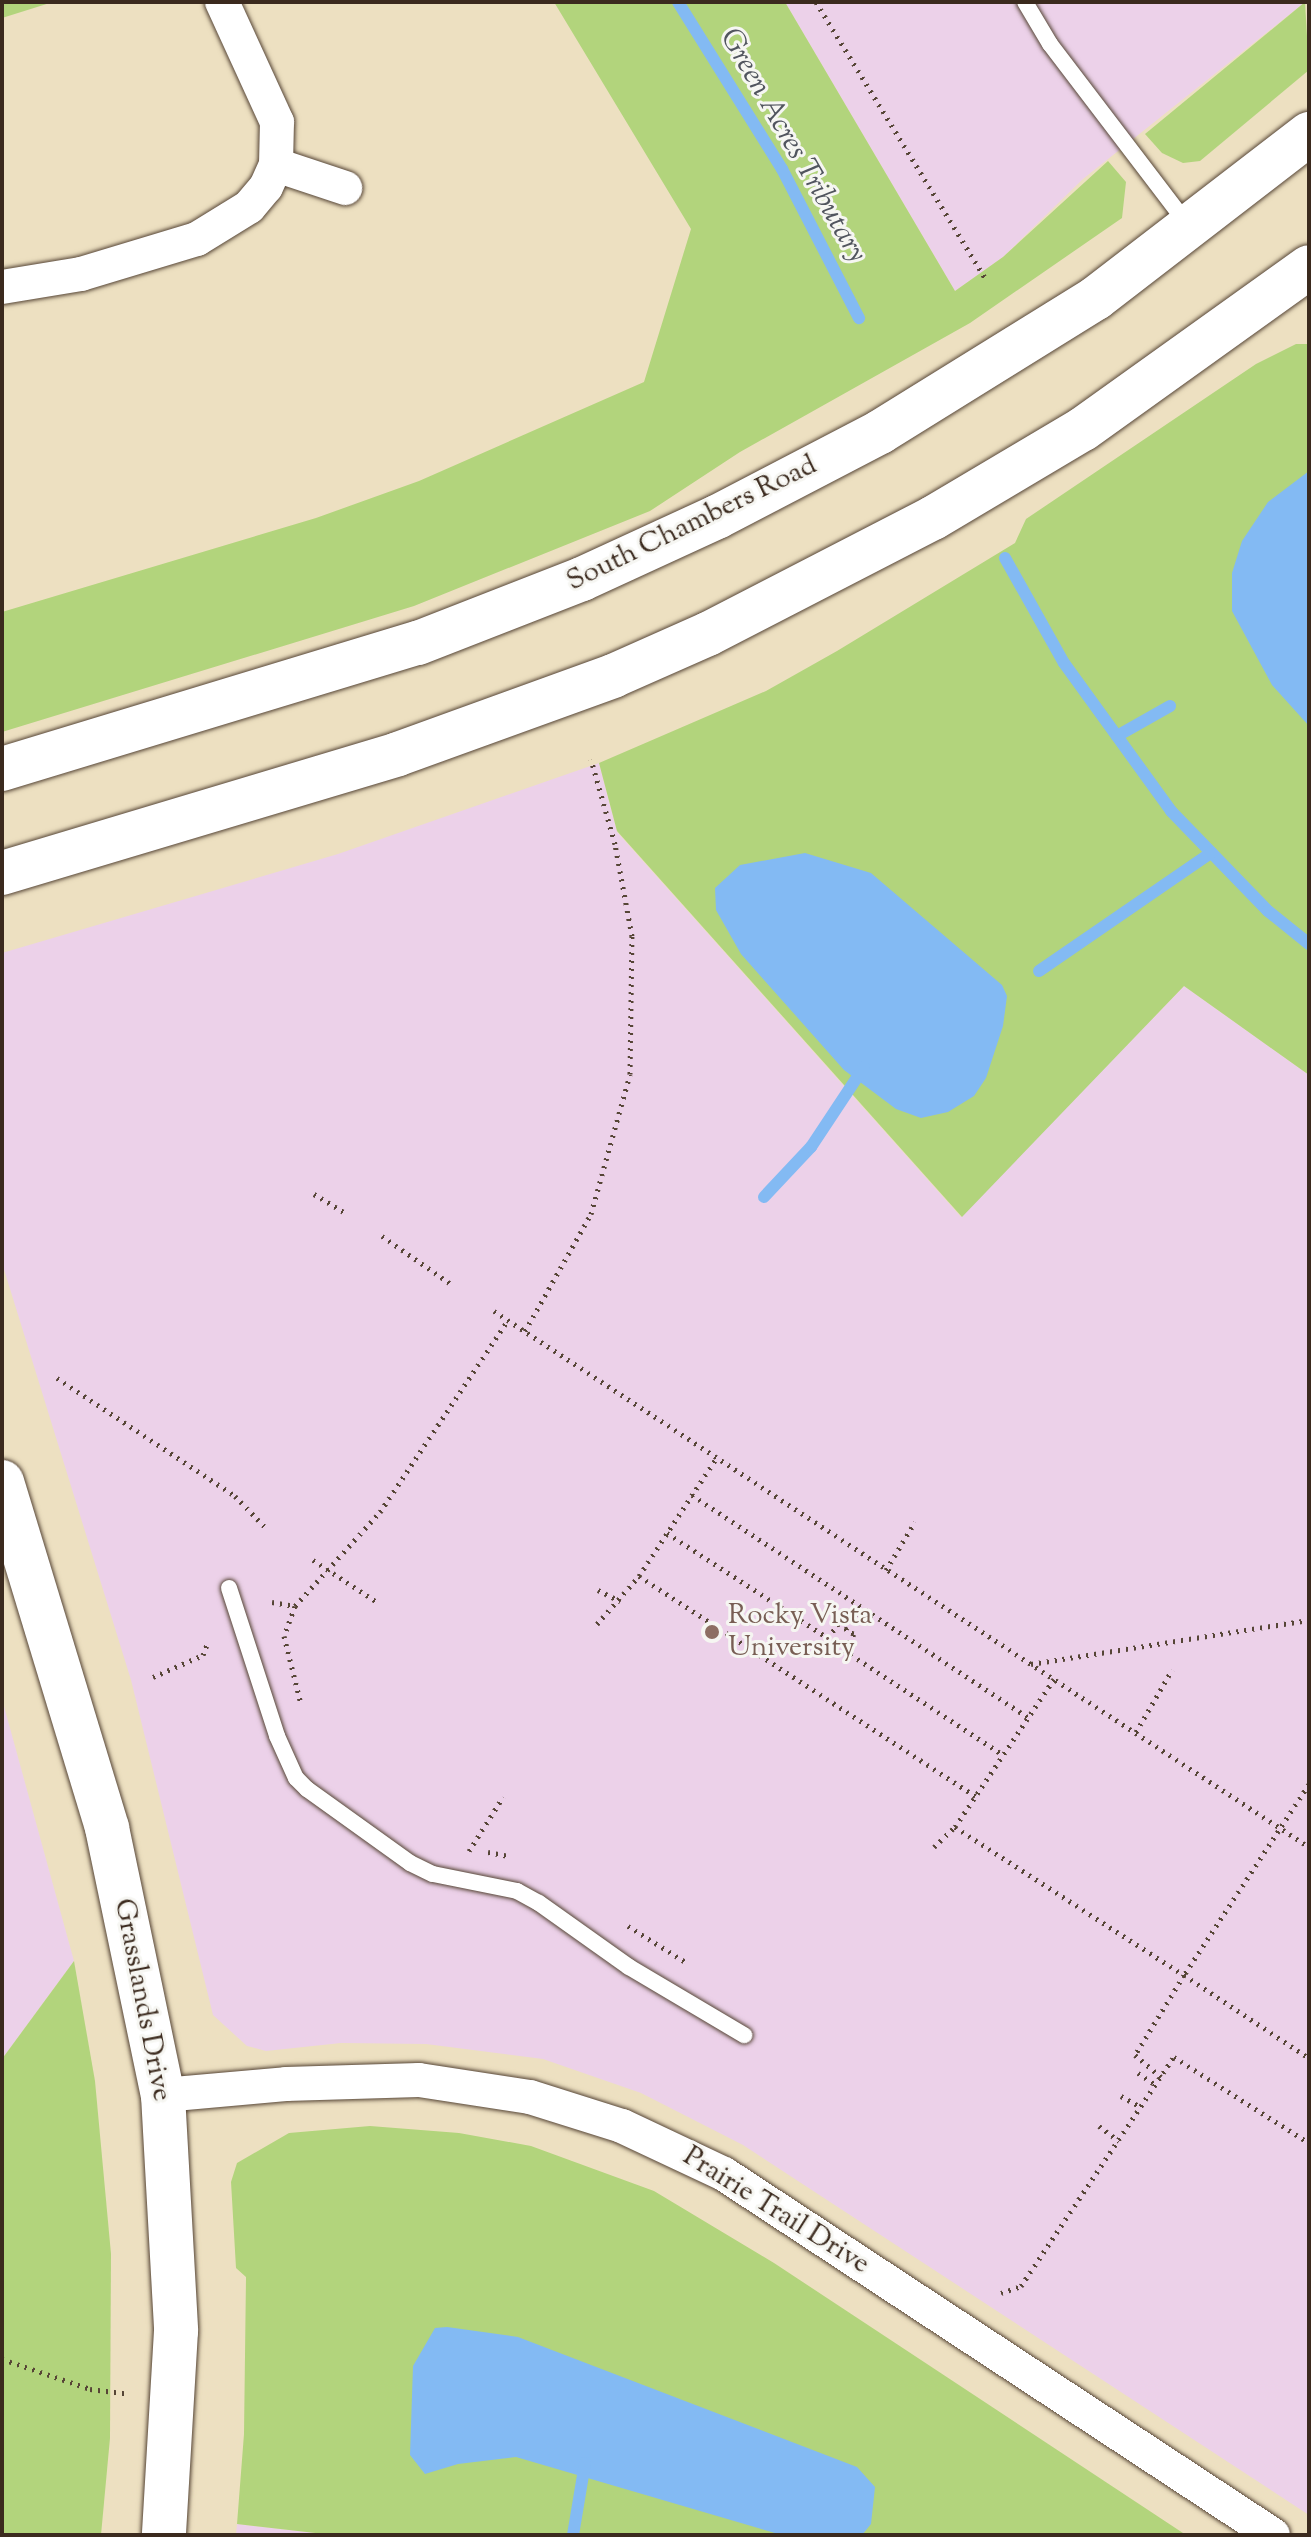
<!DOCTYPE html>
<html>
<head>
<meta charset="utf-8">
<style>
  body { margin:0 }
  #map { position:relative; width:1311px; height:2537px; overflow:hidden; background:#ede0c1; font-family:"Sorts Mill Goudy",serif }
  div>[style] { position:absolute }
  .built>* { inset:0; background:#ecd1e9 }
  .green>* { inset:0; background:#b2d47c }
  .water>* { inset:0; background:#83baf3 }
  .stream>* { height:12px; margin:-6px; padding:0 6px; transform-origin:6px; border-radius:6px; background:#83baf3 }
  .path>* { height:5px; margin-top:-2.5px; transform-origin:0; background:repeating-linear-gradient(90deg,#564536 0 2px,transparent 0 8px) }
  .roads { filter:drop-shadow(0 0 2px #564536) drop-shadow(0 0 2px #564536) }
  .lane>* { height:16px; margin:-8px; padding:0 8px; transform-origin:8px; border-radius:8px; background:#fff }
  .street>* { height:34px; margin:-17px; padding:0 17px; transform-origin:17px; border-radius:17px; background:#fff }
  .secondary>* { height:44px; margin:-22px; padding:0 22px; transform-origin:22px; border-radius:22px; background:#fff }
  .dots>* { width:22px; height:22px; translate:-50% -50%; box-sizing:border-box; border:4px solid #f6f6f2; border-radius:50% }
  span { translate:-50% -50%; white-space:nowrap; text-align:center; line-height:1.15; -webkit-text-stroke:6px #f6f6f2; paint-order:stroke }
  .street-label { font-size:28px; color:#3b2a1e }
  .education-label { font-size:28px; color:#785e54 }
  .left { translate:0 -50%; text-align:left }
  .water-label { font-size:30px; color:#51555e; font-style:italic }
  .frame { position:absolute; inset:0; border:4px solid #3b2a1e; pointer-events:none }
</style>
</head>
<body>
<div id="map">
  <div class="built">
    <div style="clip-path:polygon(785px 2px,1305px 2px,1083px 179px,1003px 257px,955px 291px)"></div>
    <div style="clip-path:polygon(599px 763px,617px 832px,961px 1217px,1184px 986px,1309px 1075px,1309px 2515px,743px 2145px,641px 2093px,543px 2059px,426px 2044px,341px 2043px,266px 2051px,247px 2046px,213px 2015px,131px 1680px,2px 1263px,2px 953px,338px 854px)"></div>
    <div style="clip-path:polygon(2px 1699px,74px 1961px,2px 2059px)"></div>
    <div style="clip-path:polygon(237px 2524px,333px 2535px,236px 2535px)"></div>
  </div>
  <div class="green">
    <div style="clip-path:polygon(2px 2px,53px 2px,2px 18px)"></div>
    <div style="clip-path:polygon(554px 2px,785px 2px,955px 291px,1003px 257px,1108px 161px,1126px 182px,1122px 218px,970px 323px,740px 452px,650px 511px,414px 606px,2px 732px,2px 612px,316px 518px,419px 481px,644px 382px,691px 229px)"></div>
    <div style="clip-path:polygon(1305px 2px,1309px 70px,1200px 161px,1183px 163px,1162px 153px,1145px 134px)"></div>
    <div style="clip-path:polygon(1296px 344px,1309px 344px,1309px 1075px,1184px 986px,962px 1217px,617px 831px,599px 763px,766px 691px,837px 651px,1015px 543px,1026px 519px,1256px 364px)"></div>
    <div style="clip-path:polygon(74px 1961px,95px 2081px,111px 2254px,110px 2438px,101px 2535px,2px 2535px,2px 2059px)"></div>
    <div style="clip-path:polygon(370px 2126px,459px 2133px,531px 2146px,654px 2191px,774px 2263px,1186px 2535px,333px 2535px,237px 2524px,244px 2434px,246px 2277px,236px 2268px,231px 2182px,237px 2163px,289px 2133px)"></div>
  </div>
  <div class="water">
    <div style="clip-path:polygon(1309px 471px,1309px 726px,1272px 685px,1232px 611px,1232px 573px,1242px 541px,1268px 502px)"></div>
    <div style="clip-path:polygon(805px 853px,871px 873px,1002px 985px,1007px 996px,1003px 1026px,986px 1078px,974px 1096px,948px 1112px,921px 1118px,896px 1109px,844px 1070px,741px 954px,716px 910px,715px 888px,740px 865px)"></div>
    <div style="clip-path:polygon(447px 2327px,518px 2337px,857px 2467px,875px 2487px,871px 2524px,862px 2535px,782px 2535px,516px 2457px,458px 2464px,425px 2474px,410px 2455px,413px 2366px,435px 2328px)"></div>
  </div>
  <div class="stream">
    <div style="left:678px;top:2px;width:197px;rotate:58.1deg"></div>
    <div style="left:782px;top:169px;width:168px;rotate:62.7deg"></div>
    <div style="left:1005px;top:558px;width:120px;rotate:60.7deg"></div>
    <div style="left:1064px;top:663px;width:183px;rotate:54.1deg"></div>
    <div style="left:1171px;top:811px;width:139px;rotate:45.9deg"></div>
    <div style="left:1268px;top:911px;width:53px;rotate:38.8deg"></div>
    <div style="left:1117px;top:736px;width:61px;rotate:-29.5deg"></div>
    <div style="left:1039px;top:971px;width:209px;rotate:-34.5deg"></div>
    <div style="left:764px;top:1197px;width:69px;rotate:-46.8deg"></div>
    <div style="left:811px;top:1147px;width:96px;rotate:-56.5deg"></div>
    <div style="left:573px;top:2535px;width:73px;rotate:-80.5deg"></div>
  </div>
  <div class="path">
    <div style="left:816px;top:2px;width:325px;rotate:58.5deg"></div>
    <div style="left:314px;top:1194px;width:35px;rotate:31deg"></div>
    <div style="left:382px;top:1236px;width:84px;rotate:34.8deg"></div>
    <div style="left:494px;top:1311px;width:975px;rotate:33.33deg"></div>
    <div style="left:525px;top:1331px;width:134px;rotate:-60.6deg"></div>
    <div style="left:591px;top:1214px;width:145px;rotate:-74.4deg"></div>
    <div style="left:630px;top:1074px;width:138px;rotate:-89.2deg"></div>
    <div style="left:632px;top:936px;width:94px;rotate:-100.5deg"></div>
    <div style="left:615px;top:844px;width:88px;rotate:-105.8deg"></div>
    <div style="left:57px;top:1378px;width:214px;rotate:33.5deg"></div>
    <div style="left:235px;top:1496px;width:46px;rotate:45.9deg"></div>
    <div style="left:692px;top:1495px;width:403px;rotate:33.5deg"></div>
    <div style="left:667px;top:1533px;width:192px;rotate:33.1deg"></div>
    <div style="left:828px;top:1638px;width:17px;rotate:-54deg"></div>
    <div style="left:838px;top:1624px;width:19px;rotate:32deg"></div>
    <div style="left:854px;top:1634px;width:19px;rotate:122deg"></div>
    <div style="left:844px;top:1650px;width:191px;rotate:33.4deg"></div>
    <div style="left:313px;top:1560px;width:77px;rotate:33.3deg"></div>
    <div style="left:886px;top:1570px;width:56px;rotate:-58.9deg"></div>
    <div style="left:639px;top:1576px;width:402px;rotate:33.2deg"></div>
    <div style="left:598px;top:1590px;width:25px;rotate:27deg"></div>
    <div style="left:272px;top:1602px;width:23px;rotate:10deg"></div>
    <div style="left:295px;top:1606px;width:127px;rotate:-47.9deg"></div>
    <div style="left:380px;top:1512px;width:231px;rotate:-56.3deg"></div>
    <div style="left:295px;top:1606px;width:32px;rotate:110deg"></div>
    <div style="left:284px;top:1636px;width:70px;rotate:76deg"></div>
    <div style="left:597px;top:1624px;width:64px;rotate:-48.8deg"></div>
    <div style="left:639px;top:1576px;width:140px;rotate:-56.7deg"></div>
    <div style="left:846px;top:1629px;width:27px;rotate:-57deg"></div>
    <div style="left:1031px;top:1664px;width:281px;rotate:-9deg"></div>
    <div style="left:153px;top:1677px;width:55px;rotate:-23.7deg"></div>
    <div style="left:203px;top:1655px;width:14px;rotate:-69deg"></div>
    <div style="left:1054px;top:1679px;width:178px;rotate:123.8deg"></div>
    <div style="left:955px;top:1827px;width:273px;rotate:32.9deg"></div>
    <div style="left:1184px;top:1975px;width:94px;rotate:121.5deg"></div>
    <div style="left:1135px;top:2055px;width:34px;rotate:40deg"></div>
    <div style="left:1136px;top:1732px;width:72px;rotate:-59.9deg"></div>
    <div style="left:1309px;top:1784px;width:228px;rotate:123.2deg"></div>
    <div style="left:1184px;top:1975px;width:150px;rotate:33.6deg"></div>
    <div style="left:934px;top:1847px;width:29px;rotate:-44deg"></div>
    <div style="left:469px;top:1851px;width:64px;rotate:-57.8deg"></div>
    <div style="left:488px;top:1852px;width:21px;rotate:11deg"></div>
    <div style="left:628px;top:1926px;width:70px;rotate:32.1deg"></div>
    <div style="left:1138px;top:2073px;width:22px;rotate:34deg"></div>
    <div style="left:1121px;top:2096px;width:23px;rotate:29deg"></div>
    <div style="left:1099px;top:2126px;width:25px;rotate:37deg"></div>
    <div style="left:1001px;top:2293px;width:21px;rotate:-19deg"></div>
    <div style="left:1021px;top:2286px;width:275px;rotate:-56.3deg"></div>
    <div style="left:1174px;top:2057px;width:160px;rotate:32.5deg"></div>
    <div style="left:2px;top:2359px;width:93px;rotate:18.8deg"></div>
    <div style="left:90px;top:2389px;width:39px;rotate:7deg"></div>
  </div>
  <div class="roads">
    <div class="lane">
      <div style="left:1025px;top:2px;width:49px;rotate:59.2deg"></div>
      <div style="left:1050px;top:44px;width:226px;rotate:52.7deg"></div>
      <div style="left:229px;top:1588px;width:156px;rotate:72deg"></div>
      <div style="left:277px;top:1736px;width:46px;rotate:65.7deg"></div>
      <div style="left:296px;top:1778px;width:16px;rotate:45deg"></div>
      <div style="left:307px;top:1789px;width:127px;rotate:35.7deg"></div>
      <div style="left:410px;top:1863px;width:25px;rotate:26deg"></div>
      <div style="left:433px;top:1874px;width:86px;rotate:11.4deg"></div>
      <div style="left:517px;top:1891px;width:25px;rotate:29deg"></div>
      <div style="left:539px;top:1903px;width:110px;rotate:35.4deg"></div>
      <div style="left:629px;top:1967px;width:134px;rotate:30.6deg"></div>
    </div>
    <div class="street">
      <div style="left:276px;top:165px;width:73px;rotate:18.4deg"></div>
      <div style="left:2px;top:287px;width:80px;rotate:-9.3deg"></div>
      <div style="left:81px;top:274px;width:121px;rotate:-16.8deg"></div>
      <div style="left:197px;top:239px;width:61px;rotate:-31.6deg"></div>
      <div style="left:249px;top:207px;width:26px;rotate:-50deg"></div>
      <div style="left:266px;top:187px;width:24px;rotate:-66deg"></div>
      <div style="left:276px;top:165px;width:43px;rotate:-88.7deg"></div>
      <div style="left:277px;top:122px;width:132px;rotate:-114.6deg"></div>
      <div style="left:163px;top:2095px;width:123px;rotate:-5.1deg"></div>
      <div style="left:286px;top:2084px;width:133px;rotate:-1.7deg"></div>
      <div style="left:419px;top:2080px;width:112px;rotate:8.7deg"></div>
      <div style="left:530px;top:2097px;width:96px;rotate:17.5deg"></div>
      <div style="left:622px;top:2126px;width:113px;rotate:25.2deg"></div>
      <div style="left:724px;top:2174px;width:657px;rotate:33.33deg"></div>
    </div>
    <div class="secondary">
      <div style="left:2px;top:769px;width:435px;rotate:-16.9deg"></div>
      <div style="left:418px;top:643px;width:176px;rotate:-21.3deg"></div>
      <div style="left:582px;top:579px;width:149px;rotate:-24.7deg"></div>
      <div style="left:717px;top:517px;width:184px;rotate:-27.5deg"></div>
      <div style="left:880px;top:432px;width:254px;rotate:-31.8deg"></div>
      <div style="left:1096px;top:298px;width:269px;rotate:-37.6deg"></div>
      <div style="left:2px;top:873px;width:413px;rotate:-16.7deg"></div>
      <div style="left:398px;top:754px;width:229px;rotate:-19.9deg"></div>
      <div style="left:613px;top:676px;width:104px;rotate:-23.9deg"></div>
      <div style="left:708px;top:634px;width:253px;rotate:-27.3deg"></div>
      <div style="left:933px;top:518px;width:174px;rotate:-30.7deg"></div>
      <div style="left:1083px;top:429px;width:278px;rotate:-35.6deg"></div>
      <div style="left:2px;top:1482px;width:362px;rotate:73.1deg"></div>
      <div style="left:107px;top:1828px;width:273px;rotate:78.2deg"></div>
      <div style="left:163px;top:2095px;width:236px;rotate:86.8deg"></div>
      <div style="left:176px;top:2331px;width:204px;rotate:93.4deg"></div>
    </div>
  </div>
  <div class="dots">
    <div style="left:712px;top:1632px;background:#8d6e63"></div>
  </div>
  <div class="street-label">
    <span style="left:692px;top:524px;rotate:-26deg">South Chambers Road</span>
    <span style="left:142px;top:2000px;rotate:79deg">Grasslands Drive</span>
    <span style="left:776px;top:2211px;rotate:32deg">Prairie Trail Drive</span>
  </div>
  <div class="education-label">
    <span class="left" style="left:728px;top:1632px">Rocky Vista<br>University</span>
  </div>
  <div class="water-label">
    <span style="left:792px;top:146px;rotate:60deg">Green Acres Tributary</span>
  </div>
  <div class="frame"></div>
</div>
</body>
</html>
